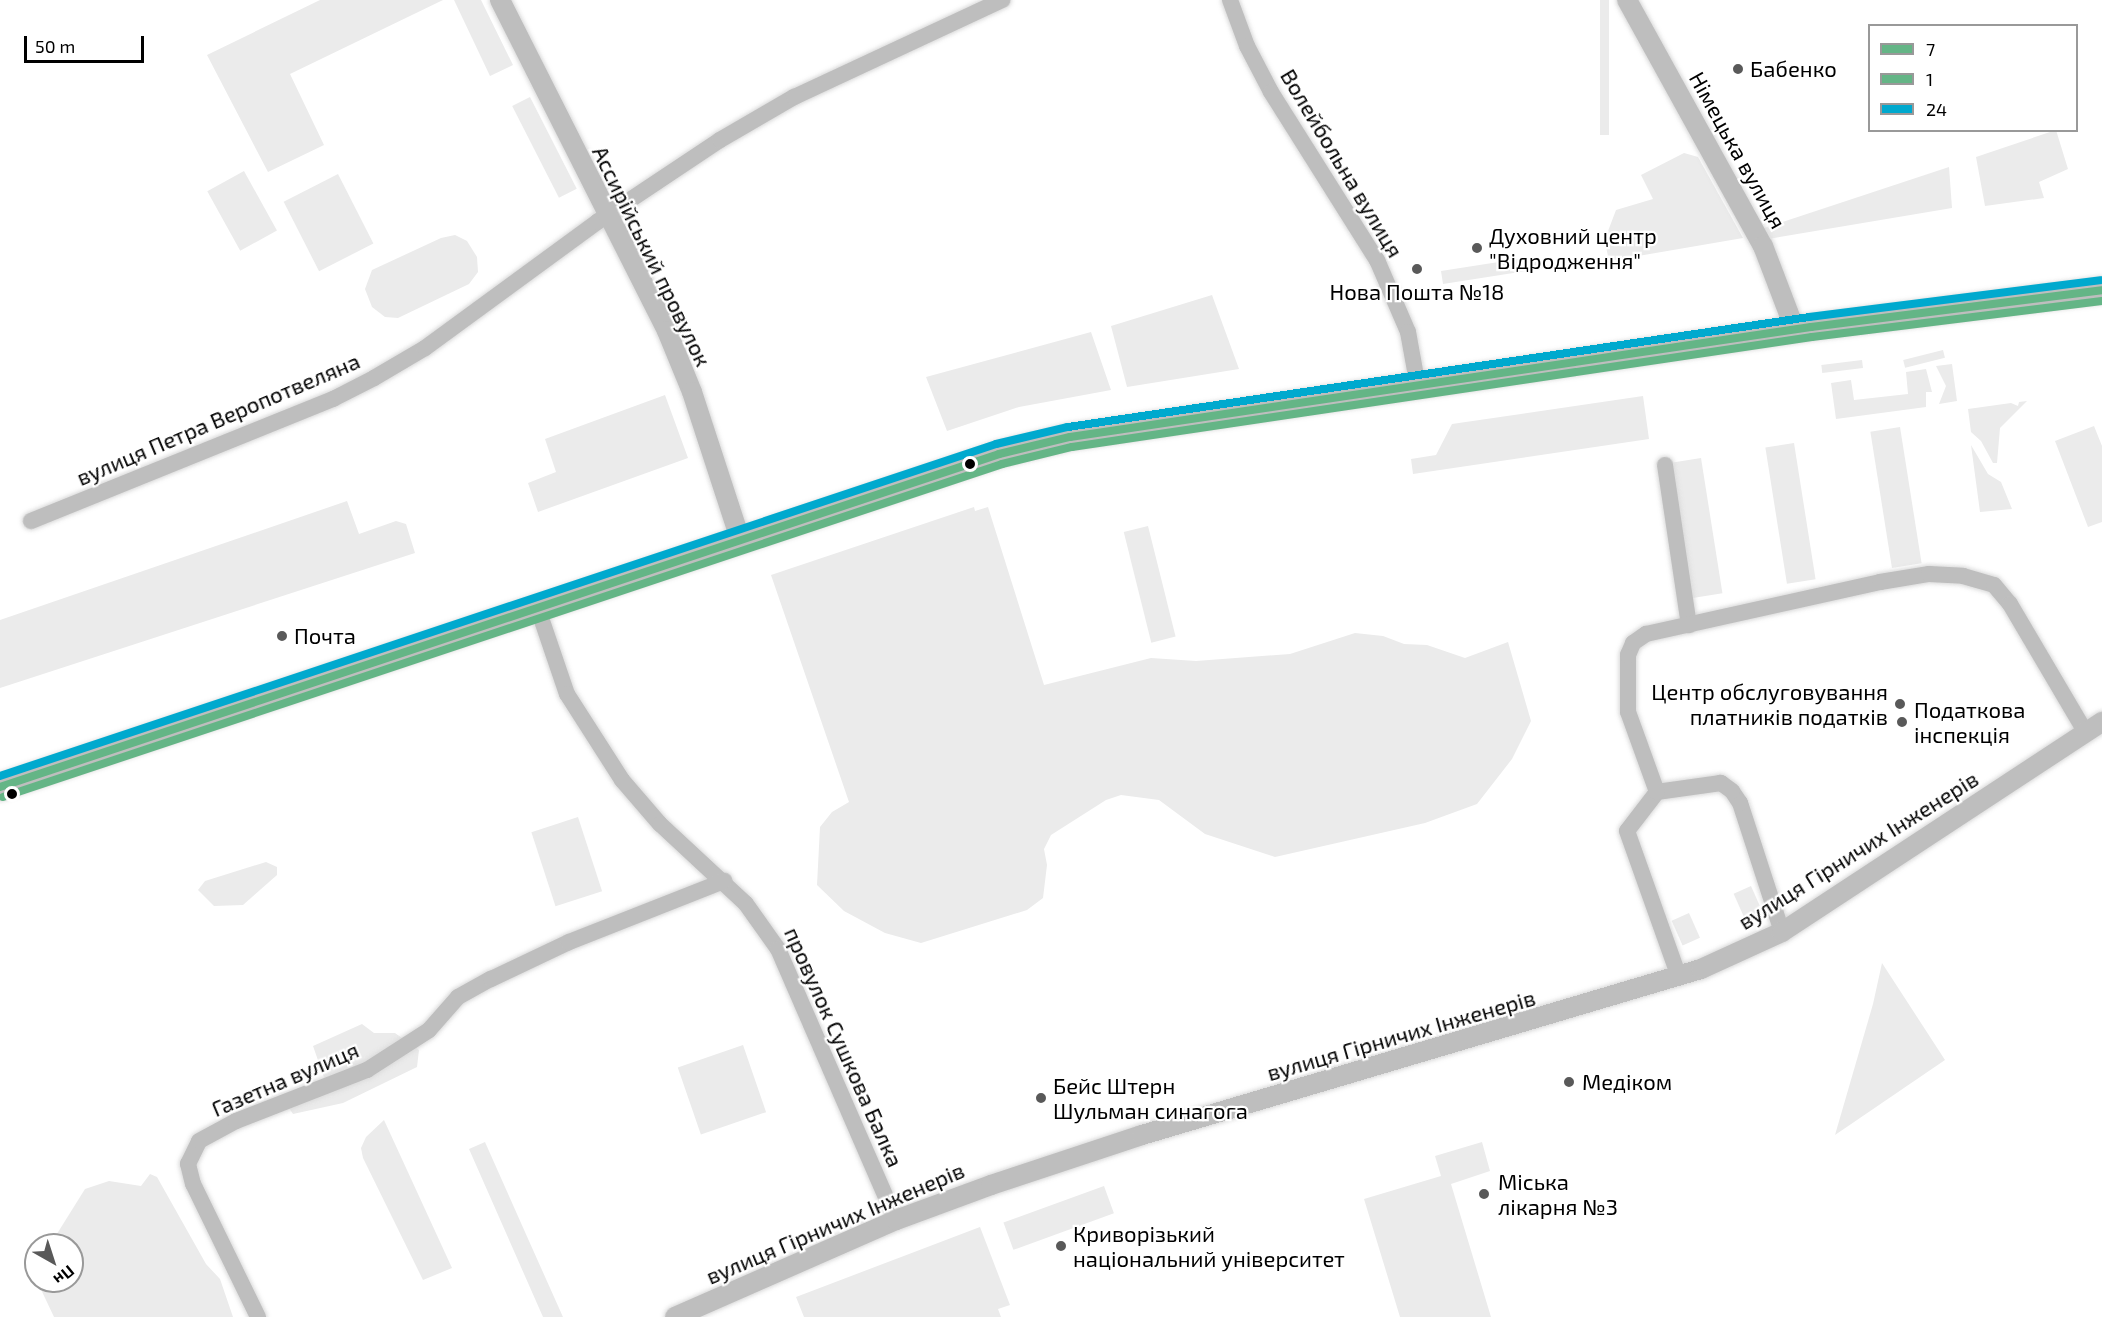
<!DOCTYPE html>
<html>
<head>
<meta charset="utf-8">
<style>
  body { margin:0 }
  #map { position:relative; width:2102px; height:1317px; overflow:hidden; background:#fff; font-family:"Exo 2",sans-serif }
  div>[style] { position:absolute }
  .green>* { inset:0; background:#ebebeb; transform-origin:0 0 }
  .roads { filter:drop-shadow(0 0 2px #dbdbdb) drop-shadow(0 0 2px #dbdbdb) }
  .minor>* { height:16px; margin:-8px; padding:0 8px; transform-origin:8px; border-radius:8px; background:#bebebe }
  .tertiary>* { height:20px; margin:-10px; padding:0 10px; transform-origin:10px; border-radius:10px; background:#bebebe }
  .primary>* { height:26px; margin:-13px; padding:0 13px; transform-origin:13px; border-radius:13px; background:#bebebe }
  .bus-1>* { height:8px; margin:-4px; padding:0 4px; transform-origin:4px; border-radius:4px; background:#64b586 }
  .bus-2>* { height:8px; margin:-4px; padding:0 4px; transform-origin:4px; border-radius:4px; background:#64b586 }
  .bus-3>* { height:8px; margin:-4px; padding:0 4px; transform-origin:4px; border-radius:4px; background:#00a9ce }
  .dots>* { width:16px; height:16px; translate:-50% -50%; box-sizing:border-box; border:3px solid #fff; border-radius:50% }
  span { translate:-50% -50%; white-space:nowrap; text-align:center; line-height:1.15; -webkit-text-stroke:4.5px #fff; paint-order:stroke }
  .poi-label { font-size:22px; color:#000 }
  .left { translate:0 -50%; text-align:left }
  .right { translate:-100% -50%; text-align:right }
  .street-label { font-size:22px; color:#000 }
  .legend { position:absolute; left:1868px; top:24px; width:210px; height:108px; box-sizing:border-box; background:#fff; border:2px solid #999; margin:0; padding:8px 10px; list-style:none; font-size:18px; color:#000 }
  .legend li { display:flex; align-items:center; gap:12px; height:30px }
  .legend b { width:30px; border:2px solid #999 }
  .north { position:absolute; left:24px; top:1233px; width:60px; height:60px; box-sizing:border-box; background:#fff; border:2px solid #999; border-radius:50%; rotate:141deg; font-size:16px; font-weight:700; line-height:24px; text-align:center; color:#000 }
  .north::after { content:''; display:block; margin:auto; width:21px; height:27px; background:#595959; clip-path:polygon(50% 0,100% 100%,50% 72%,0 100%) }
  .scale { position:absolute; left:24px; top:36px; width:120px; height:27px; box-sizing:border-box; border:3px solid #000; border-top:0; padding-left:8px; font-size:18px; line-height:21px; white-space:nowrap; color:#000; -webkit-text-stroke:4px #fff; paint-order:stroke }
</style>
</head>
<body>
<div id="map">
  <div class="green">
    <div style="clip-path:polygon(320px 0,443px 0,290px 74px,324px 145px,268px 172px,207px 55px)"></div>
    <div style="clip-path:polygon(454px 0,481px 0,513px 65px,490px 76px)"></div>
    <div style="left:1600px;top:0;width:9px;height:135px"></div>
    <div style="left:530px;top:97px;width:103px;height:20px;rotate:63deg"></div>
    <div style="clip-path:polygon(2056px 130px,2068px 169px,2039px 182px,2044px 198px,1985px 206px,1976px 157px)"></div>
    <div style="clip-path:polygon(1684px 153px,1698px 157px,1743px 238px,1609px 261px,1603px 232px,1608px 231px,1616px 210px,1653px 199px,1641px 175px)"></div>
    <div style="clip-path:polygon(1949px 167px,1952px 208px,1768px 239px,1764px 228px)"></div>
    <div style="left:244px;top:171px;width:68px;height:42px;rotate:61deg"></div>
    <div style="left:338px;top:174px;width:78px;height:61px;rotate:63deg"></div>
    <div style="clip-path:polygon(455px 235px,467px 241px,477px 257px,478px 272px,469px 284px,398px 318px,385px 317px,372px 307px,365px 289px,372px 270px,441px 238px)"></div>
    <div style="clip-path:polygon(1530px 257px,1552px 267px,1443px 284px,1441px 271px)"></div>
    <div style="clip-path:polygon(1212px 295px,1239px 369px,1127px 387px,1111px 326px)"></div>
    <div style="clip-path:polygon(1091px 332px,1111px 390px,1019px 407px,947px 431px,926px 377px)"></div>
    <div style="left:1943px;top:350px;width:8px;height:41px;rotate:76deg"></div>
    <div style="left:1862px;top:360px;width:8px;height:41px;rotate:83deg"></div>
    <div style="clip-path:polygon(1952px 364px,1957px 401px,1939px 404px,1946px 386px,1936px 366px)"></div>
    <div style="clip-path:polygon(1926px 369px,1932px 392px,1926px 392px,1926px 407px,1836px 419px,1831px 383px,1851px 380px,1854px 400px,1908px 394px,1906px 372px)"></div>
    <div style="clip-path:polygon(665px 395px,688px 458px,538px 512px,528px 483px,556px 472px,545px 439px)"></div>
    <div style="clip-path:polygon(1643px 396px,1649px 439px,1413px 474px,1411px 459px,1436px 455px,1452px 424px)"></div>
    <div style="clip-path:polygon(2027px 401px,2000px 428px,1997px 463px,1993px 463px,1981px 441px,1971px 432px,1968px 409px,2011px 403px,2018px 406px,2019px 402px)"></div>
    <div style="clip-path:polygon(2094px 426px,2102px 446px,2102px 522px,2088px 527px,2055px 441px)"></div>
    <div style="left:1900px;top:427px;width:138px;height:30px;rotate:81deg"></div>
    <div style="left:1794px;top:443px;width:138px;height:29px;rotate:81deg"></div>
    <div style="clip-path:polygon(1971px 445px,1988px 474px,2001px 482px,2012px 509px,1980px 512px)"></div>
    <div style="left:1701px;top:458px;width:137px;height:30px;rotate:81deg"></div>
    <div style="clip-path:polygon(347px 501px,359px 534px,396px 521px,406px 524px,415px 553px,0 688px,0 620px)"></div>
    <div style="clip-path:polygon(974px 507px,975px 511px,988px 507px,1044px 685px,1151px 658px,1196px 661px,1290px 654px,1355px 633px,1383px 636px,1404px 644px,1427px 645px,1465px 658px,1508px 642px,1531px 721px,1512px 759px,1477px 804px,1425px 823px,1275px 857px,1205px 834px,1159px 800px,1121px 795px,1106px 800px,1051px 835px,1044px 849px,1047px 865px,1043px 898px,1027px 910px,921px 943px,885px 933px,844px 911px,817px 885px,820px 827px,832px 812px,849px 802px,771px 575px)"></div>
    <div style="left:1148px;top:526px;width:114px;height:25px;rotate:76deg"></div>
    <div style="left:578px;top:817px;width:78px;height:49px;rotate:72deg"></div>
    <div style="clip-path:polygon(266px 862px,277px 867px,277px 875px,243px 905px,214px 906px,198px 890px,205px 881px)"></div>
    <div style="left:1751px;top:886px;width:27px;height:19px;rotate:66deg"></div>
    <div style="left:1689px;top:913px;width:27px;height:19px;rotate:66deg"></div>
    <div style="clip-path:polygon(1882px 963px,1945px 1060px,1835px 1135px,1873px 1004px)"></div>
    <div style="clip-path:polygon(362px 1024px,374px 1033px,395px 1033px,419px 1050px,417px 1067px,343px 1103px,293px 1114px,289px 1108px,327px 1086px,313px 1046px)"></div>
    <div style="left:743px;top:1045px;width:71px;height:69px;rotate:71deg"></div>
    <div style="clip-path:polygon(384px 1120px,452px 1268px,423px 1280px,363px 1158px,361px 1148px,366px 1137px)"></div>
    <div style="clip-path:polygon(485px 1142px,529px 1241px,563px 1317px,543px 1317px,469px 1149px)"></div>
    <div style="clip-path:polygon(1482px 1142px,1490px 1171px,1451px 1184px,1491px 1317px,1400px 1317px,1364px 1199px,1441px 1176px,1435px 1156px)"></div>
    <div style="clip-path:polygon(150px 1174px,157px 1177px,206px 1264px,220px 1279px,233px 1317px,54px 1317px,37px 1281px,72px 1281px,72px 1245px,50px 1245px,85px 1189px,109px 1181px,141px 1186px)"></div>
    <div style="left:1104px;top:1186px;width:29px;height:107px;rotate:70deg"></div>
    <div style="clip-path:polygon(980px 1227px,1010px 1305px,998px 1309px,1001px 1317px,804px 1317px,796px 1297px)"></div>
  </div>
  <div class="roads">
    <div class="minor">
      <div style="left:1230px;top:0;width:49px;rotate:69.7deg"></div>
      <div style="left:1247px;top:46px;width:52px;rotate:62.4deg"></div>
      <div style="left:1271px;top:92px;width:199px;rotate:57.8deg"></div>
      <div style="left:1377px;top:260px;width:78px;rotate:66.7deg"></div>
      <div style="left:1408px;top:332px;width:56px;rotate:79.7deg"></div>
      <div style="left:1665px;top:465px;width:162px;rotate:81.5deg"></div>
      <div style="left:31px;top:521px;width:326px;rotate:-22deg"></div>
      <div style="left:333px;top:399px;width:46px;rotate:-27.1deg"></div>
      <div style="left:374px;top:378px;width:59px;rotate:-30.5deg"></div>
      <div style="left:425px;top:348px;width:213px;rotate:-36.2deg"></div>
      <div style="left:597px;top:222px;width:148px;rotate:-33.7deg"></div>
      <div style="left:720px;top:140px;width:86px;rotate:-30.2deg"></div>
      <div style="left:794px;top:97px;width:230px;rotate:-25deg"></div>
      <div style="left:538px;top:609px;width:90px;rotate:71.2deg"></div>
      <div style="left:567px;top:694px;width:102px;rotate:57.4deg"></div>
      <div style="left:622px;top:780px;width:58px;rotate:49.2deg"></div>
      <div style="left:660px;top:824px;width:117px;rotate:42.9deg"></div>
      <div style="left:746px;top:904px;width:55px;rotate:54.6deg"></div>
      <div style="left:778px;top:949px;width:296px;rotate:66.5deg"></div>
      <div style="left:1657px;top:792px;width:49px;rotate:127.6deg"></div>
      <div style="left:1627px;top:831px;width:155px;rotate:70.4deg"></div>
      <div style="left:1782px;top:932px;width:136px;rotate:-108deg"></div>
      <div style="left:1740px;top:803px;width:14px;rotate:-124deg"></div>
      <div style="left:1732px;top:791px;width:14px;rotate:-144deg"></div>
      <div style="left:1721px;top:783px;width:65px;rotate:172deg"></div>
      <div style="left:1657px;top:792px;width:85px;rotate:-109.9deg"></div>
      <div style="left:1628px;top:712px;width:57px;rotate:-90deg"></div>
      <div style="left:1628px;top:655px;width:13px;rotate:-67deg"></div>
      <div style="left:1633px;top:643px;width:16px;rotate:-35deg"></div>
      <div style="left:1646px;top:634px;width:240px;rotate:-12.5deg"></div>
      <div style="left:1880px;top:582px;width:50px;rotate:-9.3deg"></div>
      <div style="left:1929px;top:574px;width:34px;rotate:3deg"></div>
      <div style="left:1963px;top:576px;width:32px;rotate:16deg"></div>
      <div style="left:1994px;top:585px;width:25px;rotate:50deg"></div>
      <div style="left:2010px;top:604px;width:150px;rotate:59.5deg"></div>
      <div style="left:258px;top:1317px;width:148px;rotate:-116deg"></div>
      <div style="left:193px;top:1184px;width:21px;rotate:-104deg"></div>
      <div style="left:188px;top:1164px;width:25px;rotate:-64deg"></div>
      <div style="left:199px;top:1141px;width:42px;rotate:-28.4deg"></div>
      <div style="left:236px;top:1121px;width:141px;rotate:-21.3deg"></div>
      <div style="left:367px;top:1070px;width:74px;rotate:-32.8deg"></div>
      <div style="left:429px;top:1030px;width:44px;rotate:-48.7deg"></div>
      <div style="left:458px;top:997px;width:38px;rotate:-29deg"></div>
      <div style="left:491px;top:979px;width:86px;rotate:-25.4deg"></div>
      <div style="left:569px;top:942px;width:167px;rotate:-21.5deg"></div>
    </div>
    <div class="tertiary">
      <div style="left:500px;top:0;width:371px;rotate:63.2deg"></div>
      <div style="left:667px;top:331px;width:66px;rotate:67.7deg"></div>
      <div style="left:692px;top:392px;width:158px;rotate:71.9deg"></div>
      <div style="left:1627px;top:0;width:281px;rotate:61.1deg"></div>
      <div style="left:1763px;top:246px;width:90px;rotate:69.1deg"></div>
      <div style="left:675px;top:1317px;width:241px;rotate:-23.7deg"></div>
      <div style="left:896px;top:1220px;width:101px;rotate:-20.2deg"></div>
      <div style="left:991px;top:1185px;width:159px;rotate:-18.3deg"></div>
      <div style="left:1142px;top:1135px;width:583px;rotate:-16.54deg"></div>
      <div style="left:1701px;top:969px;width:89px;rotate:-24.6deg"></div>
      <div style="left:1782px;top:932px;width:383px;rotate:-33.3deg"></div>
    </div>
    <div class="primary">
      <div style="left:0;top:787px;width:1053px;rotate:-18.43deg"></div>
      <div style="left:999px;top:454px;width:73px;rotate:-13.5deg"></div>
      <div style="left:1070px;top:437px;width:749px;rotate:-8.44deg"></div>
      <div style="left:1811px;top:327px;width:293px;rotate:-7.2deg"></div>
    </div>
  </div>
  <div class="bus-1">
    <div style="left:0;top:787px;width:1053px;rotate:-18.43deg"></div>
    <div style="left:999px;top:454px;width:73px;rotate:-13.5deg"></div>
    <div style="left:1070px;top:437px;width:749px;rotate:-8.44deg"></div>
    <div style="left:1811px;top:327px;width:293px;rotate:-7.2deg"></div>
  </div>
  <div class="bus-2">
    <div style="left:3px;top:797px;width:1053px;rotate:-18.43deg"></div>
    <div style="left:1002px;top:464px;width:72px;rotate:-13.7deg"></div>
    <div style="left:1072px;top:447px;width:748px;rotate:-8.46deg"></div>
    <div style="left:1812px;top:337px;width:292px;rotate:-7.1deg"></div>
  </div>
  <div class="bus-3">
    <div style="left:0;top:776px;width:1050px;rotate:-18.43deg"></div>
    <div style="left:996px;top:444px;width:74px;rotate:-13.3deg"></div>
    <div style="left:1068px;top:427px;width:749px;rotate:-8.44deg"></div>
    <div style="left:1809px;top:317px;width:294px;rotate:-7.2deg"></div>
  </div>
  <div class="dots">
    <div style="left:1738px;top:69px;background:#595959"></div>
    <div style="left:1477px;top:248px;background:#595959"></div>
    <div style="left:1417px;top:269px;background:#595959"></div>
    <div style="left:970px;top:464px;background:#000"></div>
    <div style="left:282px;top:636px;background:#595959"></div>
    <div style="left:1900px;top:704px;background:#595959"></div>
    <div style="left:1902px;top:722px;background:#595959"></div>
    <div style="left:12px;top:794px;background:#000"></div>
    <div style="left:1569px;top:1082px;background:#595959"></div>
    <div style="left:1041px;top:1098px;background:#595959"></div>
    <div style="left:1484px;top:1194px;background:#595959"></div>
    <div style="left:1061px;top:1246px;background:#595959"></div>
  </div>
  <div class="poi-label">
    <span class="left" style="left:1750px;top:69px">Бабенко</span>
    <span class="left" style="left:1489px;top:248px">Духовний центр<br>"Відродження"</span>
    <span style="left:1417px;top:292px">Нова Пошта №18</span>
    <span class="left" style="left:294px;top:636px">Почта</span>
    <span class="right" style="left:1888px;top:704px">Центр обслуговування<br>платників податків</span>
    <span class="left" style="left:1914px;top:722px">Податкова<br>інспекція</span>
    <span class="left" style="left:1582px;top:1082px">Медіком</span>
    <span class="left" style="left:1053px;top:1098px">Бейс Штерн<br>Шульман синагога</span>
    <span class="left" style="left:1498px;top:1194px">Міська<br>лікарня №3</span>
    <span class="left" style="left:1073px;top:1246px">Криворізький<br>національний університет</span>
  </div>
  <div class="street-label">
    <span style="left:1738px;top:150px;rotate:61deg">Німецька вулиця</span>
    <span style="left:1342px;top:163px;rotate:59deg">Волейбольна вулиця</span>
    <span style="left:652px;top:256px;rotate:64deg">Ассирійський провулок</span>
    <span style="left:218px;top:419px;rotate:-23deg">вулиця Петра Веропотвеляна</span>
    <span style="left:1858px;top:850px;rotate:-32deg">вулиця Гірничих Інженерів</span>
    <span style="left:1401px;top:1035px;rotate:-16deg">вулиця Гірничих Інженерів</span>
    <span style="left:844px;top:1047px;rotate:66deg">провулок Сушкова Балка</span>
    <span style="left:285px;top:1079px;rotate:-23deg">Газетна вулиця</span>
    <span style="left:835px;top:1223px;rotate:-23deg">вулиця Гірничих Інженерів</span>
  </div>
  <ul class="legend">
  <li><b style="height:8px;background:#64b586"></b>7</li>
  <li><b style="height:8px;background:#64b586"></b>1</li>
  <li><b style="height:8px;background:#00a9ce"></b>24</li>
  </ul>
  <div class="north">Пн</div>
  <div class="scale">50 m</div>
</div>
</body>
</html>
